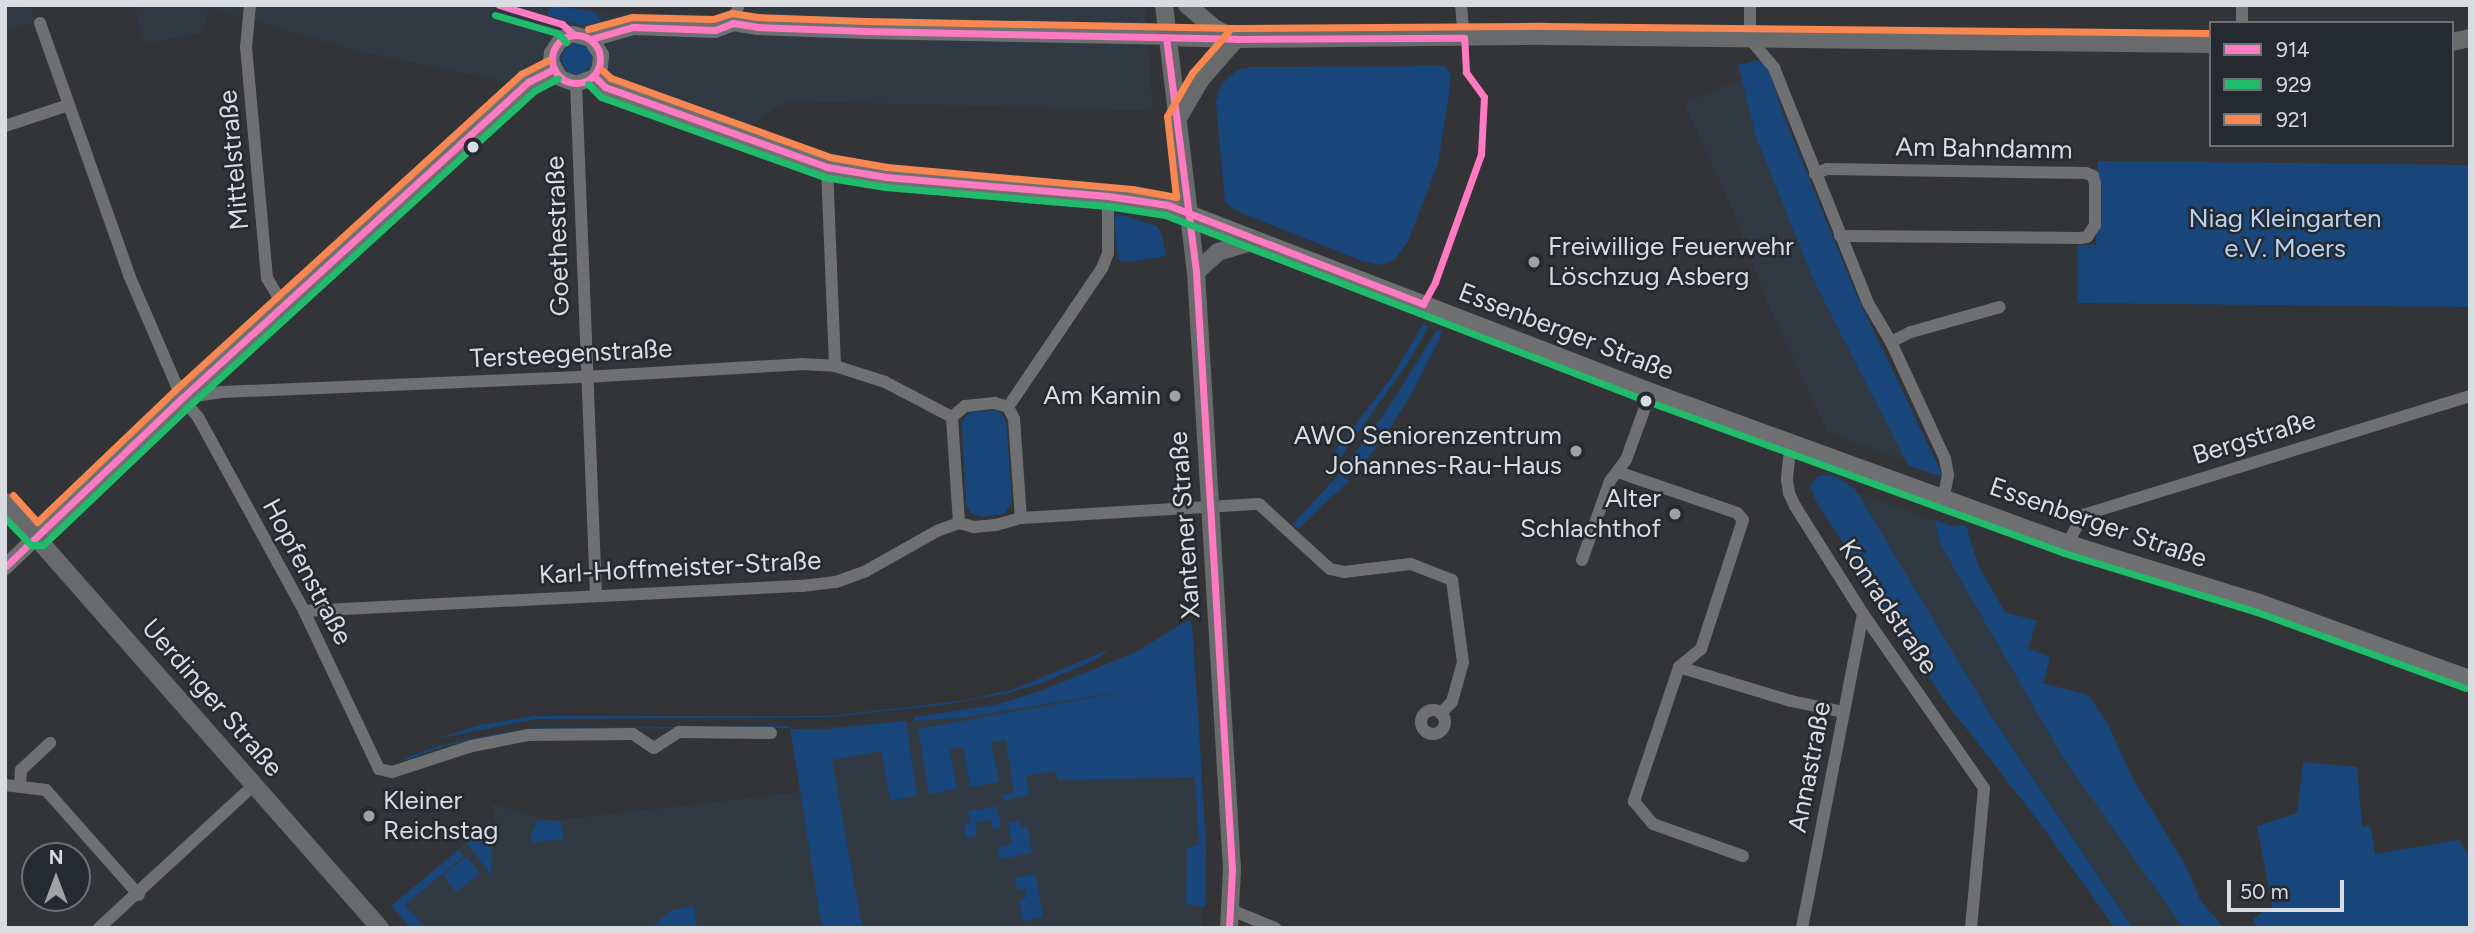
<!DOCTYPE html>
<html>
<head>
<meta charset="utf-8">
<style>
  body { margin:0 }
  #map { position:relative; width:2475px; height:933px; overflow:hidden; background:#323437; font-family:Figtree,sans-serif }
  div>[style] { position:absolute }
  .built>* { inset:0; background:#313943 }
  .green>* { inset:0; background:#19467a; transform-origin:0 0 }
  .round { border-radius:50% }
  .minor>* { height:12px; margin:-6px; padding:0 6px; transform-origin:6px; border-radius:6px; background:#6f7072 }
  .minor>.ring { margin:-6px; padding:0; box-sizing:content-box; background:none; border:12px solid #6f7072; border-radius:50% }
  .tertiary>* { height:16px; margin:-8px; padding:0 8px; transform-origin:8px; border-radius:8px; background:#6f7072 }
  .secondary>* { height:18px; margin:-9px; padding:0 9px; transform-origin:9px; border-radius:9px; background:#686a6c }
  .bus-1>* { height:7px; margin:-3.5px; padding:0 3.5px; transform-origin:3.5px; border-radius:3.5px; background:#fe7ac1 }
  .bus-1>.ring { margin:-3.5px; padding:0; box-sizing:content-box; background:none; border:7px solid #fe7ac1; border-radius:50% }
  .bus-2>* { height:7px; margin:-3.5px; padding:0 3.5px; transform-origin:3.5px; border-radius:3.5px; background:#20bc6c }
  .bus-3>* { height:7px; margin:-3.5px; padding:0 3.5px; transform-origin:3.5px; border-radius:3.5px; background:#f88751 }
  .dots>* { width:19px; height:19px; translate:-50% -50%; box-sizing:border-box; border:4px solid #252a30; border-radius:50% }
  span { translate:-50% -50%; white-space:nowrap; text-align:center; line-height:1.15; -webkit-text-stroke:5px #252a30; paint-order:stroke }
  .street-label { font-size:26px; color:#d9dce0 }
  .park-label { font-size:26px; color:#b5d1f4 }
  .poi-label { font-size:26px; color:#d9dce0 }
  .left { translate:0 -50%; text-align:left }
  .right { translate:-100% -50%; text-align:right }
  .frame { position:absolute; inset:0; border:7px solid #d9dce0; pointer-events:none }
  .legend { position:absolute; left:2209px; top:21px; width:245px; height:126px; box-sizing:border-box; background:#252a30; border:2px solid #6d7176; margin:0; padding:9px 12px; list-style:none; font-size:21px; color:#d9dce0 }
  .legend li { display:flex; align-items:center; gap:14px; height:35px }
  .legend b { width:35px; border:2px solid #6d7176 }
  .north { position:absolute; left:21px; top:842px; width:70px; height:70px; box-sizing:border-box; background:#252a30; border:2px solid #6d7176; border-radius:50%; rotate:0deg; font-size:19px; font-weight:700; line-height:28px; text-align:center; color:#d9dce0 }
  .north::after { content:''; display:block; margin:auto; width:24px; height:32px; background:#9fa1a5; clip-path:polygon(50% 0,100% 100%,50% 72%,0 100%) }
  .scale { position:absolute; left:2227px; top:880px; width:117px; height:32px; box-sizing:border-box; border:4px solid #d9dce0; border-top:0; padding-left:9px; font-size:21px; line-height:24px; white-space:nowrap; color:#d9dce0; -webkit-text-stroke:5px #252a30; paint-order:stroke }
</style>
</head>
<body>
<div id="map">
  <div class="built">
    <div style="clip-path:polygon(5px 5px,30px 5px,36px 23px,5px 32px)"></div>
    <div style="clip-path:polygon(134px 5px,542px 5px,542px 10px,752px 16px,753px 5px,1145px 5px,1153px 111px,786px 101px,747px 128px,629px 83px,563px 92px,526px 83px,520px 85px,357px 51px,209px 8px,202px 33px,145px 44px)"></div>
    <div style="clip-path:polygon(1743px 79px,1756px 137px,1814px 281px,1907px 461px,1828px 433px,1770px 309px,1732px 209px,1684px 103px)"></div>
    <div style="clip-path:polygon(1856px 492px,1935px 520px,1940px 544px,2064px 758px,2183px 928px,2133px 928px,1988px 711px)"></div>
    <div style="clip-path:polygon(1185px 656px,1206px 847px,1202px 928px,411px 928px,391px 906px,489px 822px,495px 822px,492px 808px,483px 800px,548px 821px,800px 792px,790px 729px,960px 718px)"></div>
  </div>
  <div class="green">
    <div style="clip-path:polygon(551px 5px,595px 12px,601px 22px,581px 25px,548px 15px)"></div>
    <div class="round" style="left:562px;top:44px;width:30px;height:30px"></div>
    <div style="clip-path:polygon(1765px 59px,1785px 119px,1856px 294px,1944px 478px,1908px 465px,1814px 281px,1756px 137px,1738px 65px)"></div>
    <div style="clip-path:polygon(1444px 66px,1451px 73px,1450px 86px,1438px 164px,1408px 241px,1394px 260px,1380px 265px,1362px 261px,1241px 213px,1225px 203px,1216px 102px,1221px 85px,1237px 70px,1251px 67px)"></div>
    <div style="clip-path:polygon(2098px 161px,2470px 165px,2470px 307px,2077px 303px,2077px 245px,2096px 245px)"></div>
    <div style="clip-path:polygon(1118px 214px,1157px 226px,1162px 235px,1166px 256px,1131px 262px,1118px 260px,1114px 220px)"></div>
    <div style="clip-path:polygon(1423px 324px,1429px 326px,1407px 364px,1340px 458px,1335px 451px,1391px 378px)"></div>
    <div style="clip-path:polygon(1437px 330px,1442px 331px,1440px 338px,1413px 391px,1386px 435px,1357px 472px,1351px 475px,1343px 469px,1386px 411px)"></div>
    <div style="clip-path:polygon(997px 410px,1006px 420px,1012px 502px,1004px 514px,981px 517px,971px 513px,966px 504px,962px 422px,970px 412px)"></div>
    <div style="clip-path:polygon(1339px 474px,1349px 481px,1298px 529px,1293px 524px)"></div>
    <div style="clip-path:polygon(1828px 475px,1837px 477px,1855px 489px,1988px 711px,2133px 928px,2115px 928px,2039px 822px,1944px 700px,1816px 501px,1810px 485px,1818px 476px)"></div>
    <div style="clip-path:polygon(1935px 520px,1952px 526px,1966px 525px,1978px 565px,2005px 612px,2037px 621px,2028px 648px,2050px 657px,2043px 683px,2088px 695px,2108px 724px,2132px 777px,2187px 868px,2200px 900px,2224px 928px,2183px 928px,2064px 759px,1940px 544px)"></div>
    <div style="clip-path:polygon(1188px 620px,1192px 624px,1199px 729px,1206px 847px,1205px 907px,1186px 904px,1187px 849px,1199px 844px,1195px 777px,1058px 780px,1055px 771px,1026px 776px,1029px 795px,1005px 800px,1001px 795px,1014px 793px,1006px 740px,991px 742px,999px 782px,970px 787px,963px 747px,950px 749px,957px 789px,929px 794px,918px 729px,1150px 687px,960px 718px,914px 721px,914px 717px,995px 705px,1043px 690px,1136px 652px)"></div>
    <div style="clip-path:polygon(1110px 649px,1095px 660px,1041px 683px,1008px 693px,949px 704px,831px 717px,536px 719px,436px 739px,480px 725px,534px 716px,828px 716px,960px 701px,1012px 690px)"></div>
    <div style="clip-path:polygon(906px 721px,917px 796px,890px 801px,881px 751px,832px 760px,862px 928px,822px 928px,790px 728px,536px 729px,497px 735px,445px 746px,406px 760px,405px 758px,442px 745px,496px 734px,537px 728px,789px 726px,791px 729px,828px 729px)"></div>
    <div style="clip-path:polygon(2303px 762px,2357px 767px,2362px 827px,2370px 825px,2375px 854px,2459px 840px,2470px 858px,2470px 928px,2257px 928px,2253px 919px,2272px 906px,2257px 826px,2297px 813px)"></div>
    <div style="clip-path:polygon(997px 806px,1001px 828px,993px 829px,991px 820px,975px 823px,977px 836px,966px 838px,964px 824px,970px 822px,968px 811px)"></div>
    <div style="clip-path:polygon(538px 820px,561px 821px,564px 843px,560px 839px,532px 843px,531px 833px)"></div>
    <div style="clip-path:polygon(1019px 821px,1020px 827px,1027px 826px,1032px 853px,1000px 859px,997px 848px,1012px 844px,1008px 823px)"></div>
    <div style="clip-path:polygon(489px 822px,492px 850px,491px 875px,467px 843px)"></div>
    <div style="clip-path:polygon(459px 850px,464px 856px,405px 905px,425px 928px,411px 928px,391px 906px)"></div>
    <div style="left:467px;top:857px;width:21px;height:30px;rotate:53deg"></div>
    <div style="clip-path:polygon(1035px 874px,1043px 917px,1023px 921px,1019px 900px,1026px 898px,1025px 889px,1017px 889px,1015px 878px)"></div>
    <div style="clip-path:polygon(694px 906px,697px 928px,652px 928px,669px 911px)"></div>
  </div>
  <div class="minor">
    <div style="left:250px;top:5px;width:42px;rotate:95.4deg"></div>
    <div style="left:246px;top:47px;width:232px;rotate:84.8deg"></div>
    <div style="left:267px;top:278px;width:33px;rotate:59deg"></div>
    <div style="left:1461px;top:5px;width:33px;rotate:85deg"></div>
    <div style="left:1750px;top:5px;width:34px;rotate:90deg"></div>
    <div style="left:1750px;top:39px;width:38px;rotate:50deg"></div>
    <div style="left:1774px;top:68px;width:253px;rotate:68.2deg"></div>
    <div style="left:1868px;top:303px;width:45px;rotate:59.5deg"></div>
    <div style="left:1891px;top:342px;width:129px;rotate:65.2deg"></div>
    <div style="left:1945px;top:459px;width:16px;rotate:79deg"></div>
    <div style="left:1948px;top:475px;width:21px;rotate:101deg"></div>
    <div style="left:40px;top:23px;width:267px;rotate:70.5deg"></div>
    <div style="left:129px;top:275px;width:134px;rotate:66.7deg"></div>
    <div style="left:182px;top:398px;width:25px;rotate:50deg"></div>
    <div style="left:198px;top:417px;width:221px;rotate:61.3deg"></div>
    <div style="left:304px;top:611px;width:175px;rotate:64.6deg"></div>
    <div style="left:379px;top:769px;width:13px;rotate:13deg"></div>
    <div style="left:392px;top:772px;width:84px;rotate:-18deg"></div>
    <div style="left:472px;top:746px;width:57px;rotate:-11.1deg"></div>
    <div style="left:528px;top:735px;width:105px;rotate:-0.5deg"></div>
    <div style="left:633px;top:734px;width:25px;rotate:34deg"></div>
    <div style="left:654px;top:748px;width:30px;rotate:-33deg"></div>
    <div style="left:679px;top:732px;width:92px;rotate:0.6deg"></div>
    <div style="left:733px;top:23px;width:19px;rotate:-72deg"></div>
    <div style="left:2242px;top:23px;width:18px;rotate:-90deg"></div>
    <div style="left:576px;top:84px;width:512px;rotate:87.76deg"></div>
    <div style="left:5px;top:126px;width:67px;rotate:-18.2deg"></div>
    <div style="left:827px;top:167px;width:199px;rotate:87.7deg"></div>
    <div style="left:1815px;top:174px;width:13px;rotate:-23deg"></div>
    <div style="left:1827px;top:169px;width:259px;rotate:0.9deg"></div>
    <div style="left:2086px;top:173px;width:8px;rotate:23deg"></div>
    <div style="left:2093px;top:176px;width:8px;rotate:76deg"></div>
    <div style="left:2095px;top:184px;width:41px;rotate:90deg"></div>
    <div style="left:2095px;top:225px;width:14px;rotate:124deg"></div>
    <div style="left:2087px;top:237px;width:7px;rotate:172deg"></div>
    <div style="left:2080px;top:238px;width:240px;rotate:-179.5deg"></div>
    <div style="left:1891px;top:342px;width:22px;rotate:-27deg"></div>
    <div style="left:1911px;top:332px;width:92px;rotate:-15.7deg"></div>
    <div style="left:182px;top:398px;width:40px;rotate:-8.5deg"></div>
    <div style="left:222px;top:392px;width:363px;rotate:-2.4deg"></div>
    <div style="left:585px;top:377px;width:216px;rotate:-3.4deg"></div>
    <div style="left:801px;top:364px;width:34px;rotate:3deg"></div>
    <div style="left:835px;top:366px;width:52px;rotate:17.7deg"></div>
    <div style="left:885px;top:382px;width:76px;rotate:27.6deg"></div>
    <div style="left:1008px;top:407px;width:168px;rotate:-55.9deg"></div>
    <div style="left:1102px;top:268px;width:16px;rotate:-68deg"></div>
    <div style="left:1108px;top:253px;width:57px;rotate:-90deg"></div>
    <div style="left:1791px;top:440px;width:39px;rotate:96deg"></div>
    <div style="left:1787px;top:479px;width:14px;rotate:82deg"></div>
    <div style="left:1789px;top:493px;width:14px;rotate:65deg"></div>
    <div style="left:1795px;top:506px;width:128px;rotate:57.8deg"></div>
    <div style="left:1863px;top:614px;width:212px;rotate:55.2deg"></div>
    <div style="left:1984px;top:788px;width:141px;rotate:95.3deg"></div>
    <div style="left:1618px;top:472px;width:126px;rotate:19deg"></div>
    <div style="left:1737px;top:513px;width:9px;rotate:49deg"></div>
    <div style="left:1743px;top:520px;width:136px;rotate:108deg"></div>
    <div style="left:1701px;top:649px;width:28px;rotate:141deg"></div>
    <div style="left:959px;top:523px;width:106px;rotate:-93.8deg"></div>
    <div style="left:952px;top:417px;width:17px;rotate:-40deg"></div>
    <div style="left:965px;top:406px;width:30px;rotate:-6deg"></div>
    <div style="left:995px;top:403px;width:14px;rotate:17deg"></div>
    <div style="left:1008px;top:407px;width:13px;rotate:63deg"></div>
    <div style="left:1014px;top:419px;width:99px;rotate:86deg"></div>
    <div style="left:2068px;top:543px;width:32px;rotate:-62deg"></div>
    <div style="left:2083px;top:515px;width:405px;rotate:-17.1deg"></div>
    <div style="left:1582px;top:560px;width:84px;rotate:-70.5deg"></div>
    <div style="left:1610px;top:481px;width:26px;rotate:-53deg"></div>
    <div style="left:1626px;top:460px;width:73px;rotate:-70.1deg"></div>
    <div style="left:304px;top:611px;width:499px;rotate:-2.9deg"></div>
    <div style="left:802px;top:586px;width:34px;rotate:-7deg"></div>
    <div style="left:836px;top:582px;width:32px;rotate:-20deg"></div>
    <div style="left:866px;top:571px;width:81px;rotate:-29.4deg"></div>
    <div style="left:937px;top:531px;width:23px;rotate:-20deg"></div>
    <div style="left:959px;top:523px;width:16px;rotate:15deg"></div>
    <div style="left:974px;top:527px;width:22px;rotate:-5deg"></div>
    <div style="left:996px;top:525px;width:26px;rotate:-16deg"></div>
    <div style="left:1021px;top:518px;width:238px;rotate:-3.4deg"></div>
    <div style="left:1259px;top:504px;width:96px;rotate:42.5deg"></div>
    <div style="left:1330px;top:569px;width:14px;rotate:12deg"></div>
    <div style="left:1344px;top:572px;width:67px;rotate:-6.8deg"></div>
    <div style="left:1411px;top:564px;width:44px;rotate:21.3deg"></div>
    <div style="left:1452px;top:580px;width:83px;rotate:82.4deg"></div>
    <div style="left:1463px;top:662px;width:41px;rotate:105.4deg"></div>
    <div style="left:1452px;top:702px;width:16px;rotate:135deg"></div>
    <div class="ring" style="left:1421px;top:710px;width:12px;height:12px"></div>
    <div style="left:5px;top:785px;width:41px;rotate:7deg"></div>
    <div style="left:46px;top:790px;width:140px;rotate:48.5deg"></div>
    <div style="left:20px;top:787px;width:17px;rotate:-87deg"></div>
    <div style="left:21px;top:770px;width:40px;rotate:-43deg"></div>
    <div style="left:1743px;top:856px;width:96px;rotate:-160.4deg"></div>
    <div style="left:1653px;top:824px;width:30px;rotate:-130deg"></div>
    <div style="left:1634px;top:801px;width:141px;rotate:-71.4deg"></div>
    <div style="left:1679px;top:667px;width:117px;rotate:16.9deg"></div>
    <div style="left:1791px;top:701px;width:53px;rotate:11.9deg"></div>
    <div style="left:1231px;top:910px;width:48px;rotate:22.2deg"></div>
    <div style="left:99px;top:928px;width:209px;rotate:-42.7deg"></div>
    <div style="left:1802px;top:928px;width:320px;rotate:-79deg"></div>
  </div>
  <div class="tertiary">
    <div style="left:591px;top:39px;width:19px;rotate:58deg"></div>
    <div style="left:601px;top:55px;width:12px;rotate:95deg"></div>
    <div style="left:600px;top:67px;width:11px;rotate:117deg"></div>
    <div style="left:595px;top:77px;width:20px;rotate:160deg"></div>
    <div style="left:576px;top:84px;width:17px;rotate:-159deg"></div>
    <div style="left:560px;top:78px;width:18px;rotate:-119deg"></div>
    <div style="left:551px;top:62px;width:9px;rotate:-84deg"></div>
    <div style="left:552px;top:53px;width:17px;rotate:-57deg"></div>
    <div style="left:561px;top:39px;width:13px;rotate:-23deg"></div>
    <div style="left:573px;top:34px;width:19px;rotate:16deg"></div>
    <div style="left:591px;top:39px;width:44px;rotate:-15.9deg"></div>
    <div style="left:633px;top:27px;width:82px;rotate:2.1deg"></div>
    <div style="left:715px;top:30px;width:19px;rotate:-21deg"></div>
    <div style="left:733px;top:23px;width:24px;rotate:9deg"></div>
    <div style="left:757px;top:27px;width:109px;rotate:2.1deg"></div>
    <div style="left:866px;top:31px;width:300px;rotate:1.1deg"></div>
    <div style="left:595px;top:77px;width:14px;rotate:45deg"></div>
    <div style="left:605px;top:87px;width:236px;rotate:19.8deg"></div>
    <div style="left:827px;top:167px;width:60px;rotate:9.6deg"></div>
    <div style="left:886px;top:177px;width:223px;rotate:4.9deg"></div>
    <div style="left:1108px;top:196px;width:61px;rotate:8.5deg"></div>
    <div style="left:1168px;top:205px;width:518px;rotate:21.06deg"></div>
    <div style="left:1651px;top:391px;width:444px;rotate:20deg"></div>
    <div style="left:2068px;top:543px;width:201px;rotate:17.1deg"></div>
    <div style="left:2260px;top:602px;width:223px;rotate:19.9deg"></div>
    <div style="left:5px;top:567px;width:245px;rotate:-43.7deg"></div>
    <div style="left:182px;top:398px;width:469px;rotate:-42.4deg"></div>
    <div style="left:528px;top:82px;width:28px;rotate:-27deg"></div>
  </div>
  <div class="secondary">
    <div style="left:1164px;top:5px;width:269px;rotate:83.2deg"></div>
    <div style="left:1196px;top:272px;width:598px;rotate:86.55deg"></div>
    <div style="left:1232px;top:869px;width:59px;rotate:92.9deg"></div>
    <div style="left:1187px;top:5px;width:38px;rotate:40deg"></div>
    <div style="left:1216px;top:29px;width:19px;rotate:28deg"></div>
    <div style="left:1166px;top:37px;width:70px;rotate:1.6deg"></div>
    <div style="left:1236px;top:39px;width:307px;rotate:-0.6deg"></div>
    <div style="left:1543px;top:36px;width:668px;rotate:0.69deg"></div>
    <div style="left:2452px;top:42px;width:18px;rotate:-13deg"></div>
    <div style="left:1177px;top:120px;width:48px;rotate:-59.7deg"></div>
    <div style="left:1201px;top:79px;width:53px;rotate:-48.8deg"></div>
    <div style="left:1196px;top:272px;width:30px;rotate:-42deg"></div>
    <div style="left:1218px;top:252px;width:39px;rotate:-17deg"></div>
    <div style="left:5px;top:502px;width:568px;rotate:48.64deg"></div>
  </div>
  <div class="bus-1">
    <div style="left:499px;top:5px;width:66px;rotate:16.8deg"></div>
    <div style="left:562px;top:24px;width:15px;rotate:42deg"></div>
    <div class="ring" style="left:552px;top:35px;width:41px;height:41px"></div>
    <div style="left:1166px;top:37px;width:237px;rotate:82.7deg"></div>
    <div style="left:1196px;top:272px;width:598px;rotate:86.55deg"></div>
    <div style="left:1232px;top:869px;width:59px;rotate:92.9deg"></div>
    <div style="left:591px;top:39px;width:44px;rotate:-15.9deg"></div>
    <div style="left:633px;top:27px;width:82px;rotate:2.1deg"></div>
    <div style="left:715px;top:30px;width:19px;rotate:-21deg"></div>
    <div style="left:733px;top:23px;width:24px;rotate:9deg"></div>
    <div style="left:757px;top:27px;width:109px;rotate:2.1deg"></div>
    <div style="left:866px;top:31px;width:370px;rotate:1.2deg"></div>
    <div style="left:1236px;top:39px;width:228px;rotate:-0.3deg"></div>
    <div style="left:595px;top:77px;width:14px;rotate:45deg"></div>
    <div style="left:605px;top:87px;width:236px;rotate:19.8deg"></div>
    <div style="left:827px;top:167px;width:60px;rotate:9.6deg"></div>
    <div style="left:886px;top:177px;width:223px;rotate:4.9deg"></div>
    <div style="left:1108px;top:196px;width:61px;rotate:8.5deg"></div>
    <div style="left:1168px;top:205px;width:274px;rotate:21.2deg"></div>
    <div style="left:1423px;top:304px;width:25px;rotate:-61deg"></div>
    <div style="left:1435px;top:282px;width:136px;rotate:-70.2deg"></div>
    <div style="left:1481px;top:154px;width:57px;rotate:-87deg"></div>
    <div style="left:1484px;top:97px;width:31px;rotate:-126deg"></div>
    <div style="left:1466px;top:72px;width:34px;rotate:-93deg"></div>
    <div style="left:5px;top:567px;width:245px;rotate:-43.7deg"></div>
    <div style="left:182px;top:398px;width:469px;rotate:-42.4deg"></div>
    <div style="left:528px;top:82px;width:28px;rotate:-27deg"></div>
  </div>
  <div class="bus-2">
    <div style="left:495px;top:15px;width:65px;rotate:16.2deg"></div>
    <div style="left:557px;top:33px;width:13px;rotate:45deg"></div>
    <div style="left:588px;top:84px;width:18px;rotate:45deg"></div>
    <div style="left:601px;top:97px;width:237px;rotate:19.7deg"></div>
    <div style="left:824px;top:177px;width:62px;rotate:9.3deg"></div>
    <div style="left:885px;top:187px;width:223px;rotate:4.9deg"></div>
    <div style="left:1107px;top:206px;width:59px;rotate:8.8deg"></div>
    <div style="left:1165px;top:215px;width:517px;rotate:21.1deg"></div>
    <div style="left:1647px;top:401px;width:444px;rotate:20deg"></div>
    <div style="left:2064px;top:553px;width:202px;rotate:17deg"></div>
    <div style="left:2257px;top:612px;width:222px;rotate:20deg"></div>
    <div style="left:5px;top:518px;width:37px;rotate:46deg"></div>
    <div style="left:31px;top:545px;width:12px"></div>
    <div style="left:43px;top:545px;width:202px;rotate:-43.6deg"></div>
    <div style="left:189px;top:406px;width:467px;rotate:-42.4deg"></div>
    <div style="left:534px;top:91px;width:27px;rotate:-28deg"></div>
  </div>
  <div class="bus-3">
    <div style="left:588px;top:29px;width:46px;rotate:-15.3deg"></div>
    <div style="left:632px;top:17px;width:81px;rotate:1.4deg"></div>
    <div style="left:713px;top:19px;width:20px;rotate:-18deg"></div>
    <div style="left:732px;top:13px;width:26px;rotate:9deg"></div>
    <div style="left:758px;top:17px;width:108px;rotate:2.1deg"></div>
    <div style="left:866px;top:21px;width:370px;rotate:1.1deg"></div>
    <div style="left:1236px;top:28px;width:307px;rotate:-0.4deg"></div>
    <div style="left:1543px;top:26px;width:668px;rotate:0.6deg"></div>
    <div style="left:602px;top:70px;width:12px;rotate:42deg"></div>
    <div style="left:611px;top:78px;width:233px;rotate:19.8deg"></div>
    <div style="left:830px;top:157px;width:58px;rotate:10deg"></div>
    <div style="left:887px;top:167px;width:246px;rotate:5.1deg"></div>
    <div style="left:1132px;top:189px;width:45px;rotate:10.3deg"></div>
    <div style="left:1176px;top:197px;width:81px;rotate:-96.3deg"></div>
    <div style="left:1167px;top:116px;width:50px;rotate:-59.8deg"></div>
    <div style="left:1192px;top:73px;width:55px;rotate:-48.7deg"></div>
    <div style="left:13px;top:495px;width:36px;rotate:48deg"></div>
    <div style="left:37px;top:522px;width:191px;rotate:-43.7deg"></div>
    <div style="left:175px;top:390px;width:469px;rotate:-42.4deg"></div>
    <div style="left:521px;top:74px;width:30px;rotate:-27deg"></div>
  </div>
  <div class="dots">
    <div style="left:473px;top:147px;background:#d9dce0"></div>
    <div style="left:1534px;top:262px;background:#9fa1a5"></div>
    <div style="left:1175px;top:396px;background:#9fa1a5"></div>
    <div style="left:1646px;top:401px;background:#d9dce0"></div>
    <div style="left:1576px;top:451px;background:#9fa1a5"></div>
    <div style="left:1675px;top:514px;background:#9fa1a5"></div>
    <div style="left:369px;top:816px;background:#9fa1a5"></div>
  </div>
  <div class="street-label">
    <span style="left:1984px;top:149px;rotate:1deg">Am Bahndamm</span>
    <span style="left:234px;top:160px;rotate:-95deg">Mittelstraße</span>
    <span style="left:558px;top:236px;rotate:-92deg">Goethestraße</span>
    <span style="left:1566px;top:332px;rotate:21deg">Essenberger Straße</span>
    <span style="left:571px;top:354px;rotate:-3deg">Tersteegenstraße</span>
    <span style="left:2254px;top:438px;rotate:-17deg">Bergstraße</span>
    <span style="left:2098px;top:523px;rotate:19deg">Essenberger Straße</span>
    <span style="left:1185px;top:525px;rotate:-94deg">Xantener Straße</span>
    <span style="left:680px;top:568px;rotate:-3deg">Karl-Hoffmeister-Straße</span>
    <span style="left:307px;top:572px;rotate:62deg">Hopfenstraße</span>
    <span style="left:1888px;top:607px;rotate:56deg">Konradstraße</span>
    <span style="left:212px;top:698px;rotate:49deg">Uerdinger Straße</span>
    <span style="left:1810px;top:767px;rotate:-79deg">Annastraße</span>
  </div>
  <div class="park-label">
    <span style="left:2285px;top:234px">Niag Kleingarten<br>e.V. Moers</span>
  </div>
  <div class="poi-label">
    <span class="left" style="left:1548px;top:262px">Freiwillige Feuerwehr<br>Löschzug Asberg</span>
    <span class="right" style="left:1161px;top:396px">Am Kamin</span>
    <span class="right" style="left:1562px;top:451px">AWO Seniorenzentrum<br>Johannes-Rau-Haus</span>
    <span class="right" style="left:1661px;top:514px">Alter<br>Schlachthof</span>
    <span class="left" style="left:383px;top:816px">Kleiner<br>Reichstag</span>
  </div>
  <div class="frame"></div>
  <ul class="legend">
  <li><b style="height:9px;background:#fe7ac1"></b>914</li>
  <li><b style="height:9px;background:#20bc6c"></b>929</li>
  <li><b style="height:9px;background:#f88751"></b>921</li>
  </ul>
  <div class="north">N</div>
  <div class="scale">50 m</div>
</div>
</body>
</html>
